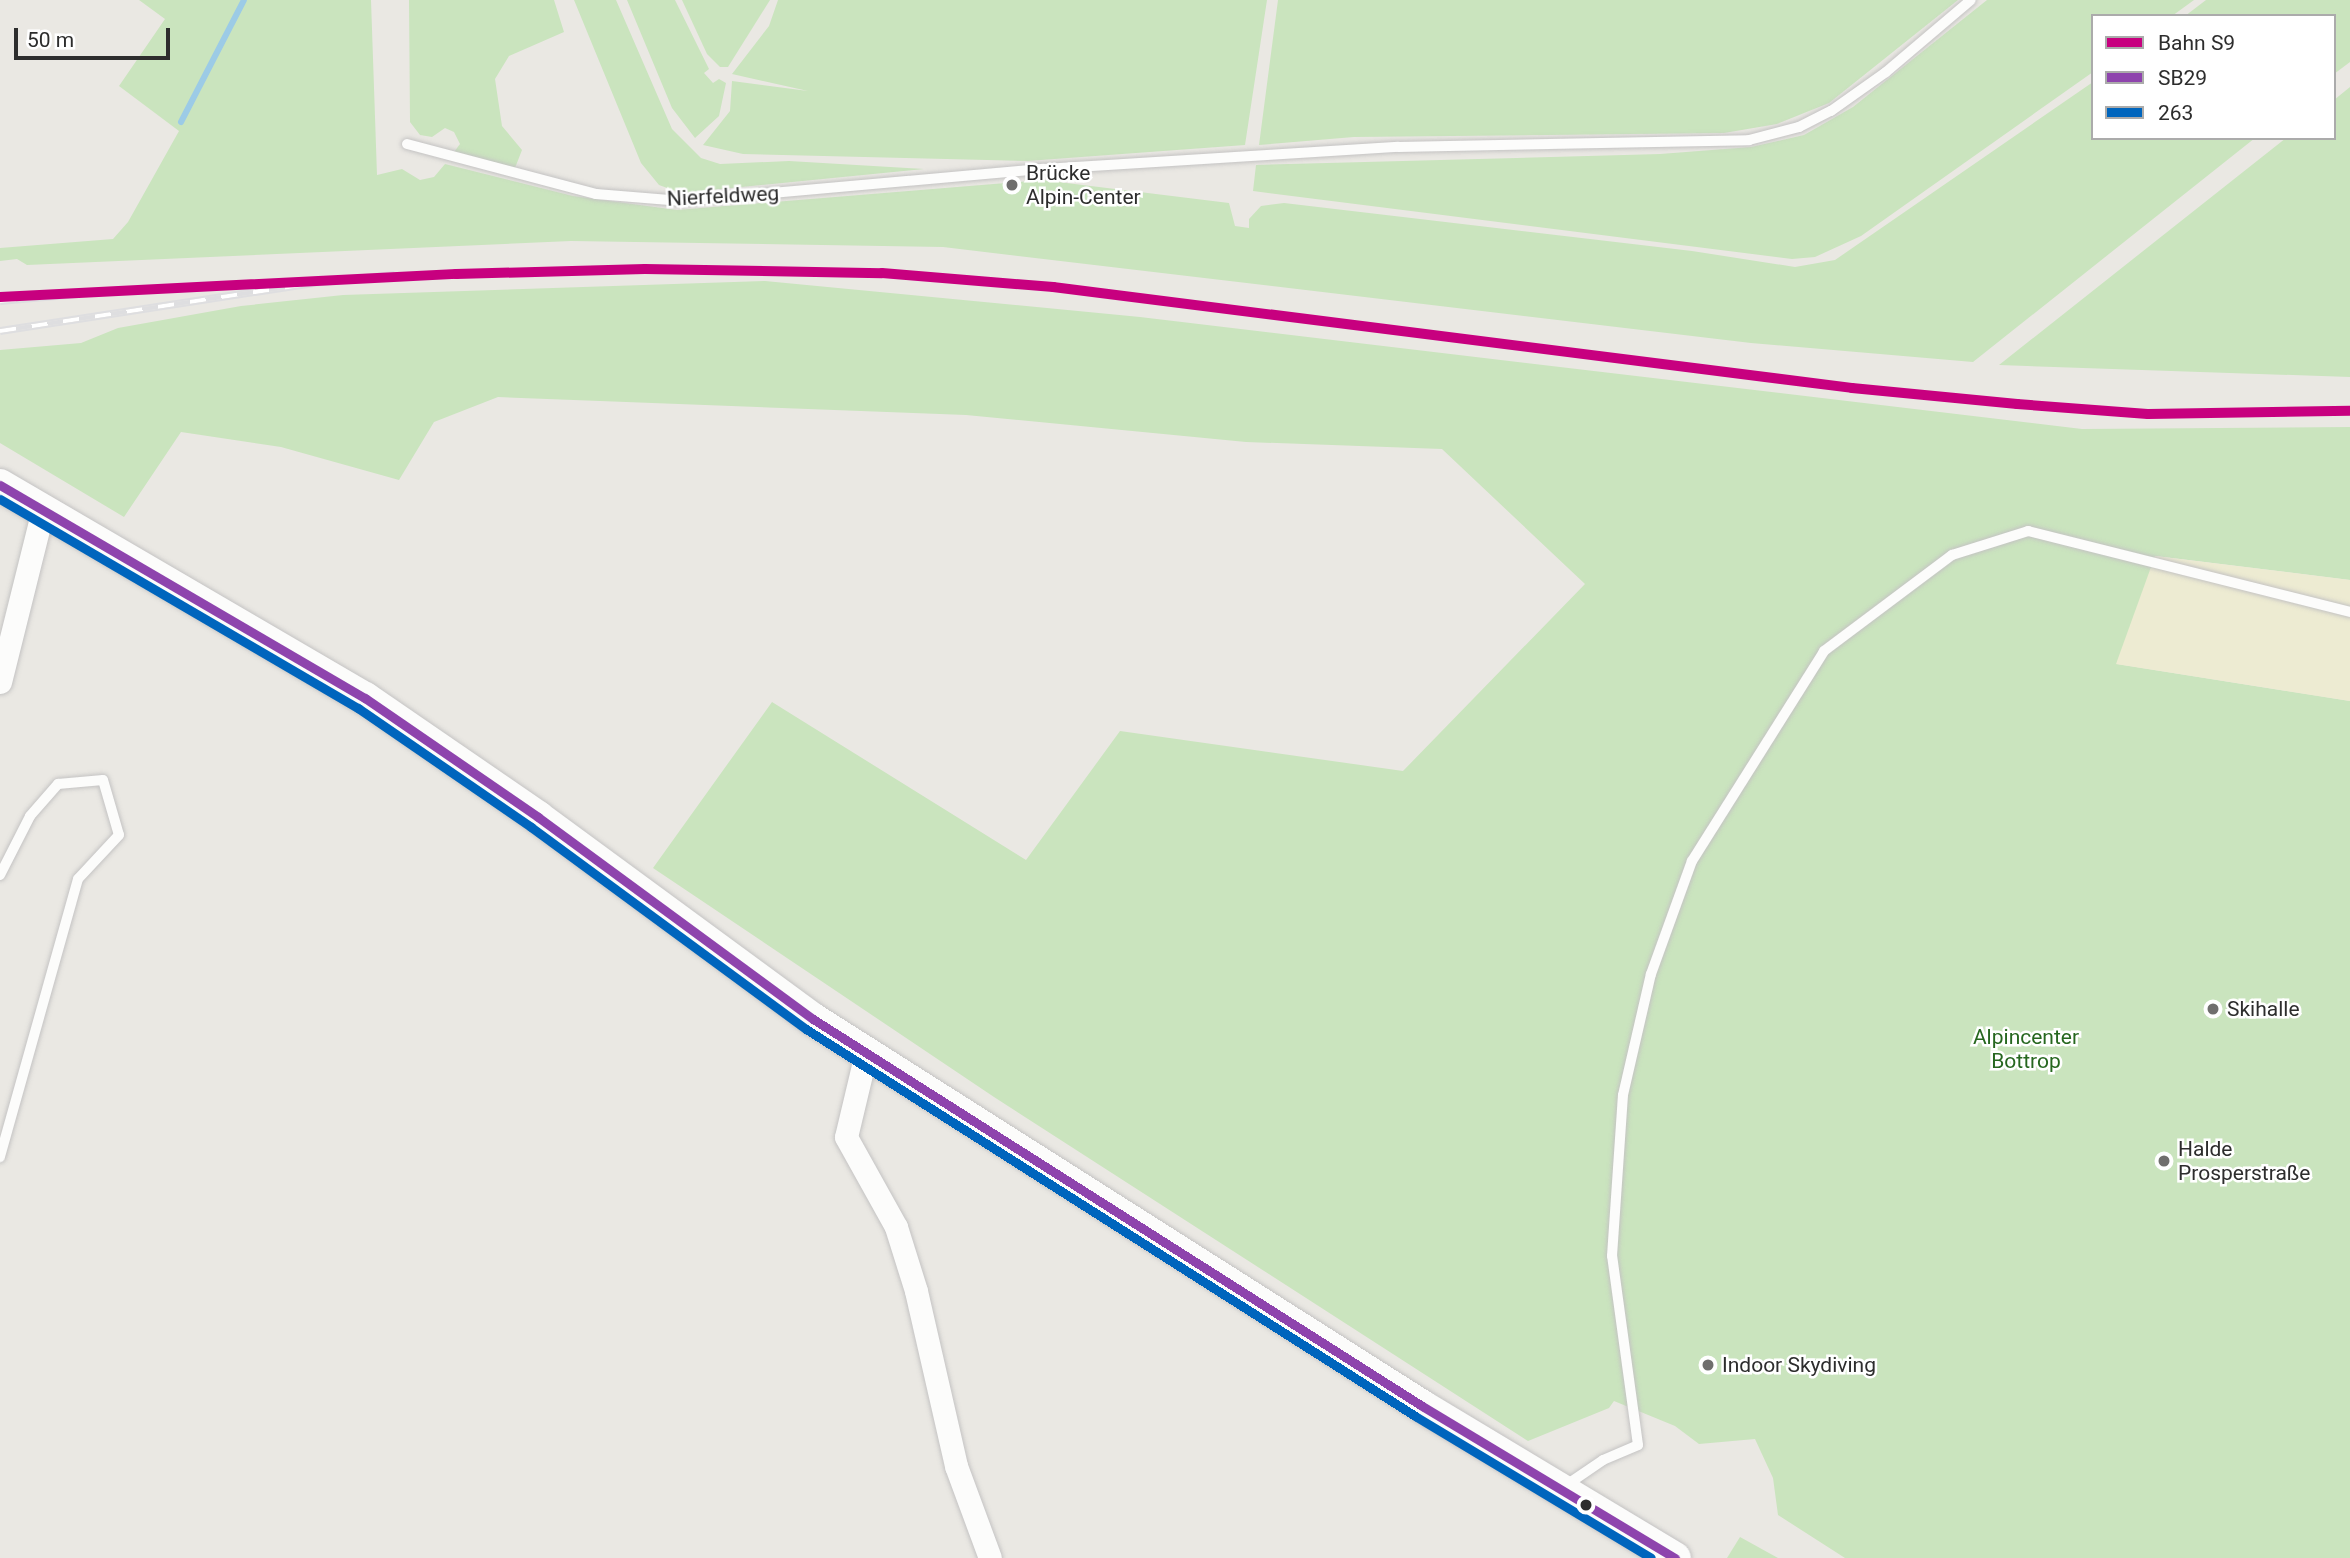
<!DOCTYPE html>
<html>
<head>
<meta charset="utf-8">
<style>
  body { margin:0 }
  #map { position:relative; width:2350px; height:1558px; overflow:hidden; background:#eae8e3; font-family:Roboto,sans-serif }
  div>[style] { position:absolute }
  .green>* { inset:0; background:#cae4be }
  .sand>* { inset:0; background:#edebd2 }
  .stream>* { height:6px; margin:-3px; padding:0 3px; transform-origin:3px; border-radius:3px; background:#9ccbe6 }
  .roads { filter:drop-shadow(0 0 2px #c4c3c3) drop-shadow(0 0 2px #c4c3c3) }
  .service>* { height:10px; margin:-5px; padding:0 5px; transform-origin:5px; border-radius:5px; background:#fcfcfb }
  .minor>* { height:23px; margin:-11.5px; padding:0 11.5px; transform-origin:11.5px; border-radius:11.5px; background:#fcfcfb }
  .secondary>* { height:32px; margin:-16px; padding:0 16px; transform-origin:16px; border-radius:16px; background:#fcfcfb }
  .rail>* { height:8px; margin-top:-4px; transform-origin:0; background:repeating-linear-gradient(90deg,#fff 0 16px,#dedee0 0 32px); box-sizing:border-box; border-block:2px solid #dedee0 }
  .bus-1>* { height:9px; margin:-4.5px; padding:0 4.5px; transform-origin:4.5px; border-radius:4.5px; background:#8e44ad }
  .bus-2>* { height:9px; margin:-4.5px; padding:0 4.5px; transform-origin:4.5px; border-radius:4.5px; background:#0065bd }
  .rail-1>* { height:10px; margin:-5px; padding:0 5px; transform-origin:5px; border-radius:5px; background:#c7007f }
  .dots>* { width:19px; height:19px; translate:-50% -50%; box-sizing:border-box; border:4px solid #fff; border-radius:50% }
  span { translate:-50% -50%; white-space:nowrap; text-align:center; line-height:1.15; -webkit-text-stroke:5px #fff; paint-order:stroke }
  .poi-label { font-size:21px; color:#2d2d2d }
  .left { translate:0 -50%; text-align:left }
  .street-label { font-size:21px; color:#2d2d2d }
  .park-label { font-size:21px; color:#26671f }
  .legend { position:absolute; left:2091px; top:14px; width:245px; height:126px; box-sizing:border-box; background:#fff; border:2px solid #ababab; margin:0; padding:9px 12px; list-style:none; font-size:21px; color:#2d2d2d }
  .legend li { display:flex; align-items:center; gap:14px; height:35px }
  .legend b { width:35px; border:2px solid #ababab }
  .scale { position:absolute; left:14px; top:28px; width:156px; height:32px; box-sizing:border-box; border:4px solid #2d2d2d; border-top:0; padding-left:9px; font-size:21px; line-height:24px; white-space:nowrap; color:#2d2d2d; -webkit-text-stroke:5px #fff; paint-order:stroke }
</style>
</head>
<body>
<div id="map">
  <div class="green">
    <div style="clip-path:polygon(139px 0,371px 0,377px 175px,402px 169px,420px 180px,434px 177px,445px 164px,573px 196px,677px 210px,1042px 180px,1229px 203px,1235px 226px,1249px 228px,1249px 219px,1261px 206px,1284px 203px,1692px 251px,1795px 267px,1835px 260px,2093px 82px,2093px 138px,2255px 138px,1973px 362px,1751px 343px,943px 247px,571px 241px,27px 265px,17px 259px,0 261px,0 248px,113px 239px,128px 222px,179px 131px,119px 86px,165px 19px)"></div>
    <div style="clip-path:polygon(409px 0,554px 0,564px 32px,509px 56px,495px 79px,502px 126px,522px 150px,515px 168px,454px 152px,460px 144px,454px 132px,445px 128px,432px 137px,420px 135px,410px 122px)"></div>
    <div style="clip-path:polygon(574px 0,616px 0,672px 129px,701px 158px,720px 164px,789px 161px,924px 169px,681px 193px,659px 185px,641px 163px)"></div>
    <div style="clip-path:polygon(627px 0,675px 0,709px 69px,704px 73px,713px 83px,719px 79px,726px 83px,719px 116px,695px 138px,672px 108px)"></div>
    <div style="clip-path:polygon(682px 0,770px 0,728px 67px,720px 67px,707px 54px)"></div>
    <div style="clip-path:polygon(778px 0,1267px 0,1245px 145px,1027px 161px,743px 154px,703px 145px,730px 111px,732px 81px,808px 91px,732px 74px,769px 26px)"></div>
    <div style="clip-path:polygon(1278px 0,1958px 0,1829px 103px,1777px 124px,1724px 133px,1354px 137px,1259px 145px)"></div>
    <div style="clip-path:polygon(1987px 0,2194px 0,2172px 16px,2093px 16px,2093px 72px,1861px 236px,1815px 257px,1792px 259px,1253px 191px,1256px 165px,1660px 154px,1751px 147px,1804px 135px,1853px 107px)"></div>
    <div style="clip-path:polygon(2206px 0,2350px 0,2350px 62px,2334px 74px,2334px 16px,2185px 16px)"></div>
    <div style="clip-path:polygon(2350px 87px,2350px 377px,1999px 365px,2286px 138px,2334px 138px,2334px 100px)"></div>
    <div style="clip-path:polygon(765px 281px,1140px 317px,2082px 429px,2350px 427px,2350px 580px,2156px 556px,2117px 664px,2350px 701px,2350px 1558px,1845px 1558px,1778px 1515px,1773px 1478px,1755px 1439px,1699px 1444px,1675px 1426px,1614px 1401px,1609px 1408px,1528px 1441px,994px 1097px,653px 868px,772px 702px,1026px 860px,1120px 731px,1403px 771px,1585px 584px,1442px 449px,1246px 442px,966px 415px,498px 397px,434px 422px,399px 480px,281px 447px,181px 432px,124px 517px,0 443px,0 350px,81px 343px,118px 328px,241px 306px,343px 295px)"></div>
    <div style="clip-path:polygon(1740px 1537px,1778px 1558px,1727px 1558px)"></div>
  </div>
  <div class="sand">
    <div style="clip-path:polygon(2155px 556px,2350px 580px,2350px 701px,2116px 664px)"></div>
  </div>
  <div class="stream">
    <div style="left:181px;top:122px;width:137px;rotate:-62.7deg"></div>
  </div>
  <div class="roads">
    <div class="service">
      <div style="left:407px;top:144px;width:196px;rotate:14.8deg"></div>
      <div style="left:596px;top:194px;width:86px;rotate:4.7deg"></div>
      <div style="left:682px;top:201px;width:363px;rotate:-5.1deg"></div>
      <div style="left:1044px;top:169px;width:355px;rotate:-3.6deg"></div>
      <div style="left:1398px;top:147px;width:351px;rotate:-1.1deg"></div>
      <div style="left:1749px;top:140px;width:52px;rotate:-14.6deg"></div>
      <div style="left:1799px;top:127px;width:36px;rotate:-27deg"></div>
      <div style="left:1831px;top:111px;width:67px;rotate:-35.3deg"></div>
      <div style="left:1886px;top:72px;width:111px;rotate:-40.3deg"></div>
      <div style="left:0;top:875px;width:66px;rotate:-63deg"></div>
      <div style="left:30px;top:816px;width:43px;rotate:-48.8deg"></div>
      <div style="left:58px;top:784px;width:45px;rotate:-5.1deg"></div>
      <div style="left:103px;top:780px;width:57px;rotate:73.8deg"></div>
      <div style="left:119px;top:835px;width:60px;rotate:133deg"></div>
      <div style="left:78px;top:879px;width:289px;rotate:105.7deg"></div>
      <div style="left:1565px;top:1486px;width:46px;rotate:-34.4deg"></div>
      <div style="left:1603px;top:1460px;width:38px;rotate:-23deg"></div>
      <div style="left:1638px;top:1445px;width:191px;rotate:-97.8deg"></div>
      <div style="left:1612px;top:1256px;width:161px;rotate:-86.1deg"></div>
      <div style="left:1623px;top:1095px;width:124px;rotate:-77deg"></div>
      <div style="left:1651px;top:974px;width:120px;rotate:-70.1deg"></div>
      <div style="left:1692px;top:861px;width:248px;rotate:-57.8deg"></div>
      <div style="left:1824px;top:651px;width:160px;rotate:-36.9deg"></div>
      <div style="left:1952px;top:555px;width:80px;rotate:-17.5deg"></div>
      <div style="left:2028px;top:531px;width:332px;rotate:14.1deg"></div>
    </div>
    <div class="minor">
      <div style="left:0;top:682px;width:178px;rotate:-76deg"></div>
      <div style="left:866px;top:1053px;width:86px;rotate:103.4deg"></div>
      <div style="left:846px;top:1137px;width:103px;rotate:60.9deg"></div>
      <div style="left:896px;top:1227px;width:67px;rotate:72.6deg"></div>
      <div style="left:916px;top:1291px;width:180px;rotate:77.1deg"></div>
      <div style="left:956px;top:1466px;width:98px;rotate:69.7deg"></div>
    </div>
    <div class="secondary">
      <div style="left:0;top:485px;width:423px;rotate:30.3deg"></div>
      <div style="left:365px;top:698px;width:210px;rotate:34.5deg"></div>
      <div style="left:538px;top:817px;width:341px;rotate:36.3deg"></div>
      <div style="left:813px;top:1019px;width:722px;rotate:32.43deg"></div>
      <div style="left:1422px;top:1406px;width:295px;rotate:31deg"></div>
    </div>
  </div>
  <div class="rail">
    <div style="left:0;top:301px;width:79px;rotate:-5.1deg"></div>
    <div style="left:0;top:331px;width:316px;rotate:-8.7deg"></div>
    <div style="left:312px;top:283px;width:83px;rotate:-5.5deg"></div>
  </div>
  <div class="bus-1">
    <div style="left:0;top:485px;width:423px;rotate:30.3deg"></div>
    <div style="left:365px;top:698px;width:210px;rotate:34.5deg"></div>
    <div style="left:538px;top:817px;width:341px;rotate:36.3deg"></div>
    <div style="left:813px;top:1019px;width:722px;rotate:32.43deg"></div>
    <div style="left:1422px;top:1406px;width:295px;rotate:31deg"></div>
  </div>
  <div class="bus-2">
    <div style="left:0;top:499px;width:415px;rotate:30.3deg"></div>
    <div style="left:358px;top:708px;width:210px;rotate:34.5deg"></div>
    <div style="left:531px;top:827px;width:341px;rotate:36.3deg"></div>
    <div style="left:806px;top:1029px;width:722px;rotate:32.43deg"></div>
    <div style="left:1415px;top:1416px;width:275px;rotate:31deg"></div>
  </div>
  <div class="rail-1">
    <div style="left:0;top:297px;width:457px;rotate:-2.9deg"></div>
    <div style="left:456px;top:274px;width:189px;rotate:-1.5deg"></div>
    <div style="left:645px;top:269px;width:237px;rotate:1deg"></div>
    <div style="left:882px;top:273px;width:172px;rotate:4.7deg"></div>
    <div style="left:1053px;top:287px;width:805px;rotate:7.2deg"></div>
    <div style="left:1852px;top:388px;width:166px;rotate:5.5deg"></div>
    <div style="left:2017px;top:404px;width:131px;rotate:4.4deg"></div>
    <div style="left:2148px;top:414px;width:202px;rotate:-0.9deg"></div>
  </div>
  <div class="dots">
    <div style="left:1012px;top:185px;background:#6f6e6d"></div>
    <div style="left:2213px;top:1009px;background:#6f6e6d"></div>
    <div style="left:2164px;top:1161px;background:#6f6e6d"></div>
    <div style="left:1708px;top:1365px;background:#6f6e6d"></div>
    <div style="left:1586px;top:1505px;background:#2d2d2d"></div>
  </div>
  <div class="poi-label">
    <span class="left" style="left:1026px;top:185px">Brücke<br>Alpin-Center</span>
    <span class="left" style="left:2227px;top:1009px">Skihalle</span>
    <span class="left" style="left:2178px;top:1161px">Halde<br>Prosperstraße</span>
    <span class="left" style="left:1722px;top:1365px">Indoor Skydiving</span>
  </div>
  <div class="street-label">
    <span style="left:723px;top:196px;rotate:-3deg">Nierfeldweg</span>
  </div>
  <div class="park-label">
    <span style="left:2026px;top:1049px">Alpincenter<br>Bottrop</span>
  </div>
  <ul class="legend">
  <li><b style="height:9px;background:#c7007f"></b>Bahn S9</li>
  <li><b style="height:9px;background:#8e44ad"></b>SB29</li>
  <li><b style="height:9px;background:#0065bd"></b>263</li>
  </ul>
  <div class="scale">50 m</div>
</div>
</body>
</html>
